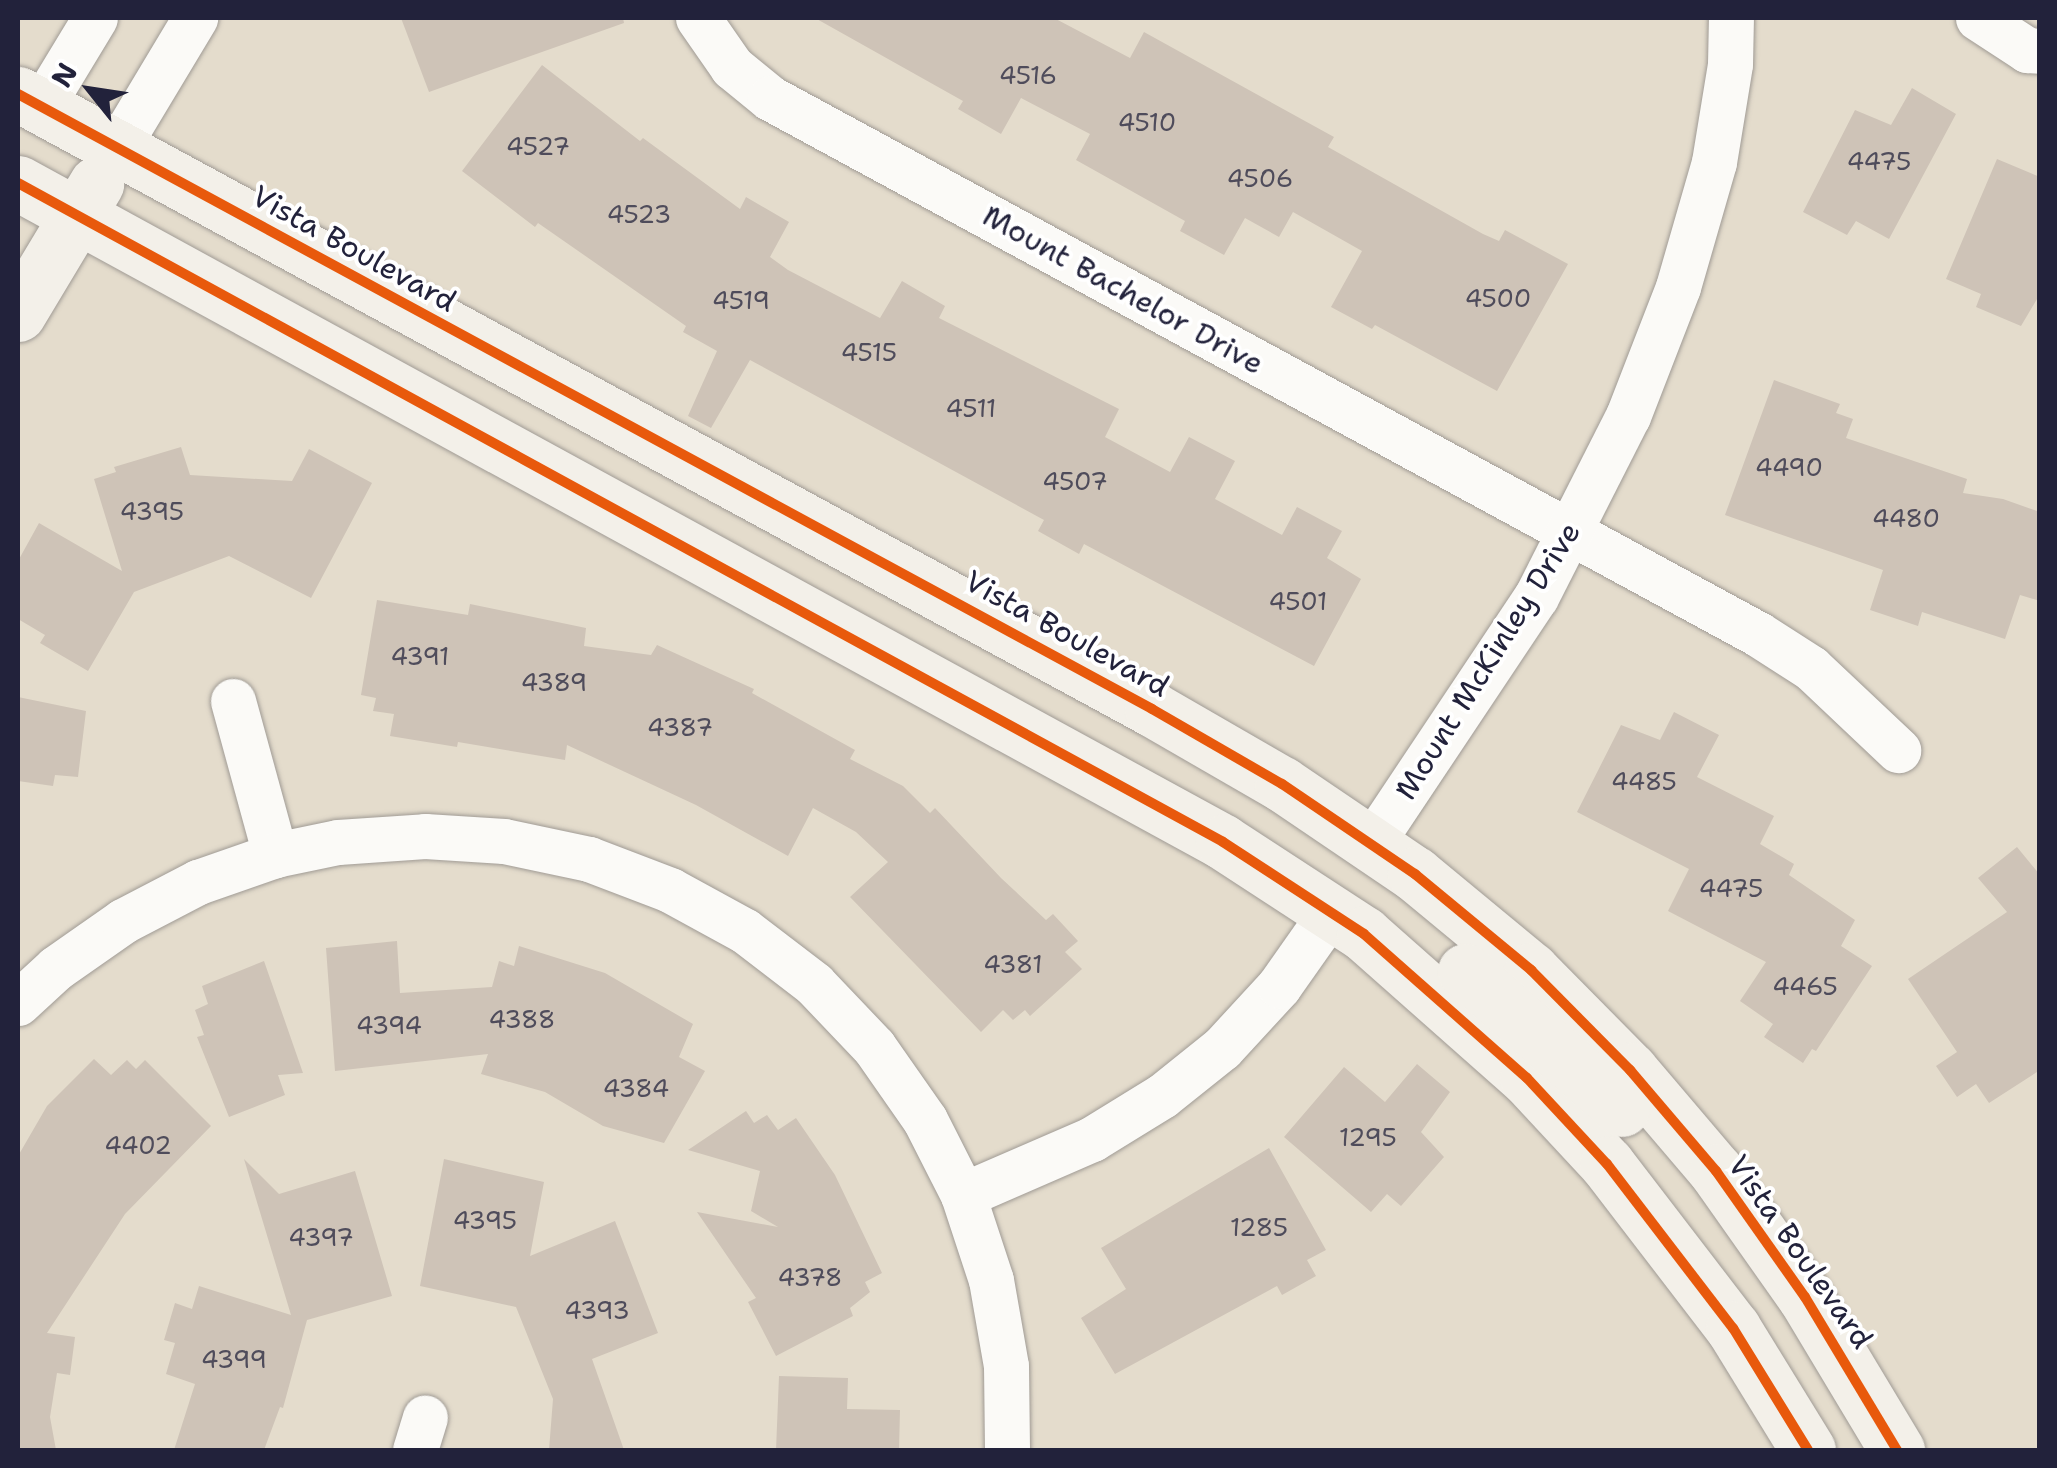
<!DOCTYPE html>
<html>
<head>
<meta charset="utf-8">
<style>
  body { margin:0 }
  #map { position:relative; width:2057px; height:1468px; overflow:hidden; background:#e4dccc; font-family:"Shantell Sans",sans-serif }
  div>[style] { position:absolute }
  .building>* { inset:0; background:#cec3b7 }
  .roads { filter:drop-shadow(0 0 2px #a09b95) drop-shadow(0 0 2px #a09b95) }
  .minor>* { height:45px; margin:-22.5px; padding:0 22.5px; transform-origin:22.5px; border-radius:22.5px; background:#fbfaf7 }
  .secondary>* { height:55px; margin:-27.5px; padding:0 27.5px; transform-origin:27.5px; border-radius:27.5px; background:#f3f0e9 }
  .cycleway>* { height:10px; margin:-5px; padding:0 5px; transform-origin:5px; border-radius:5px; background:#e8590c }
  span { translate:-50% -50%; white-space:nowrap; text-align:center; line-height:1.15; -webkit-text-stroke:8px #fff; paint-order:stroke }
  .number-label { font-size:25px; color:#4f4c5b }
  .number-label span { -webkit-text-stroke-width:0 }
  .street-label { font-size:30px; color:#22223b }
  .frame { position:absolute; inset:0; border:20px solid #22223b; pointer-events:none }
  .north { position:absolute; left:40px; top:40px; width:100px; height:100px; -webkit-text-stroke:8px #fff; paint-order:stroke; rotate:300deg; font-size:28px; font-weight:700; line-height:40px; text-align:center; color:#22223b }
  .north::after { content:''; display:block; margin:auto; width:35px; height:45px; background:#22223b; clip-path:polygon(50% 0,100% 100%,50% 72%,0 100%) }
</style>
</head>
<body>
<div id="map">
  <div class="building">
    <div style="clip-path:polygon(401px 18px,623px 18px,624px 23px,429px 92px)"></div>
    <div style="clip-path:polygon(815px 18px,1054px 18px,1130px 58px,1144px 32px,1334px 137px,1328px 147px,1483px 234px,1499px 241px,1505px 230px,1568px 264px,1497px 391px,1375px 325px,1372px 329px,1331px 307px,1362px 251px,1293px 212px,1279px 237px,1245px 218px,1224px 255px,1180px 231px,1185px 221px,1076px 160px,1090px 134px,1021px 98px,1001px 134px,958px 109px,963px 101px)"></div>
    <div style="clip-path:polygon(542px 65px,640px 141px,643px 138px,740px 209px,746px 197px,789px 222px,770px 257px,788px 270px,880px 318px,902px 281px,945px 306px,939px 318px,1119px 409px,1105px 437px,1170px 472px,1189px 437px,1235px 461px,1215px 499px,1282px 535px,1297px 507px,1342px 531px,1327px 558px,1361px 579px,1314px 666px,1084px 544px,1079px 554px,1038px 531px,1044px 520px,750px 360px,711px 428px,688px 416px,717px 351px,683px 332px,686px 326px,538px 223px,535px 227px,462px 171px)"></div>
    <div style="clip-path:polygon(1912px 88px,1956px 114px,1889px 239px,1856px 221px,1847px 235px,1803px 212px,1855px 110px,1891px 125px)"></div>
    <div style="clip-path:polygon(1997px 159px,2040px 177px,2040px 294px,2021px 326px,1976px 307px,1981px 294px,1946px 279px)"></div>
    <div style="clip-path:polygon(1774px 380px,1840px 404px,1836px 413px,1853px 419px,1846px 438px,1967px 479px,1963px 493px,2003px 499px,2040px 512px,2040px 601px,2020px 595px,2005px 639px,1922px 612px,1918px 626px,1870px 610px,1883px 570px,1725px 515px)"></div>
    <div style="clip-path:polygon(181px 447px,190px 475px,292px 481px,309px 449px,372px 483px,311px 598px,229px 556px,134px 592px,88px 671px,40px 643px,45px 635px,18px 619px,18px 561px,39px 523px,122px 571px,94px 479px,116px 472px,114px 467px)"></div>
    <div style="clip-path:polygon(377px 600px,468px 615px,470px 604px,586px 628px,584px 646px,651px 655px,657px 645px,754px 689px,752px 693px,855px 750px,850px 759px,903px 786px,930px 813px,935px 808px,1001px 878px,1046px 920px,1053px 914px,1078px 941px,1065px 952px,1082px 969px,1030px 1016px,1025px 1010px,1013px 1020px,1003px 1010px,981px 1032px,850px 897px,888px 862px,856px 832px,813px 808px,788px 856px,696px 805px,567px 745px,565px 760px,458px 742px,457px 747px,390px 736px,394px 714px,373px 711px,376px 698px,361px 695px)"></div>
    <div style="clip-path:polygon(18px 697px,86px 711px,78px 777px,55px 775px,53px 786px,18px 781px)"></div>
    <div style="clip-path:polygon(1674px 712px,1719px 735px,1697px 777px,1774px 816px,1760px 844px,1794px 864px,1789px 875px,1855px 920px,1841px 946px,1872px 966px,1816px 1051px,1812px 1049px,1803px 1063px,1764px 1037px,1773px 1024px,1740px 1001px,1766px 962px,1668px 911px,1689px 869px,1577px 812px,1621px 725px,1660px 740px)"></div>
    <div style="clip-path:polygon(2017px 847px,2040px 875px,2040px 1070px,1989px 1103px,1976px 1084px,1957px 1097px,1936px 1066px,1957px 1052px,1908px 979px,2007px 912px,1978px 878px)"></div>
    <div style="clip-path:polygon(397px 941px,400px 993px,492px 987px,499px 961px,514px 966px,519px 946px,605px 973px,693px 1024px,679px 1057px,705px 1071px,664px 1143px,603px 1126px,545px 1092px,481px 1074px,488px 1054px,335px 1071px,326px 948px)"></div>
    <div style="clip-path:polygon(264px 961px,303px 1073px,278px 1075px,285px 1095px,229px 1117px,197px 1037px,204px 1035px,195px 1010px,208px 1004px,202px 986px)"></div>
    <div style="clip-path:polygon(94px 1059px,111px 1075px,127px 1060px,136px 1069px,145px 1060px,211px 1126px,125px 1214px,47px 1333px,75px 1337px,70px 1375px,57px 1373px,50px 1417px,56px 1450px,18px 1450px,18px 1156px,47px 1106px)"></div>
    <div style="clip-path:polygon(1417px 1064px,1450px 1092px,1421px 1132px,1444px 1157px,1401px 1206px,1387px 1194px,1371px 1212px,1284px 1137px,1344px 1067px,1385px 1102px)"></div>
    <div style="clip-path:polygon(746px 1111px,754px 1123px,767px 1115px,778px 1130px,796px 1118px,835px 1175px,882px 1273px,865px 1282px,870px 1292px,850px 1308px,853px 1316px,776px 1356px,748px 1302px,756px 1298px,697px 1212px,778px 1227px,751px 1211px,760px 1171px,688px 1150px)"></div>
    <div style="clip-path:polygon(1269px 1148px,1326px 1250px,1307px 1260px,1316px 1276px,1282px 1295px,1277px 1286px,1115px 1374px,1081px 1318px,1126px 1289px,1101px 1248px)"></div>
    <div style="clip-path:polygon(244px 1159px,279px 1194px,355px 1171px,392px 1296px,307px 1320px,283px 1408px,280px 1407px,264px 1450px,174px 1450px,195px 1384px,166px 1374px,175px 1343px,164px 1340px,175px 1303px,192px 1309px,199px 1286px,291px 1315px)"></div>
    <div style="clip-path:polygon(444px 1159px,544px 1182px,530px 1256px,615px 1221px,658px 1333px,592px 1359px,624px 1450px,549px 1450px,553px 1399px,516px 1307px,420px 1286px)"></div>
    <div style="clip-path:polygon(779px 1376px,848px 1378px,847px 1409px,900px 1410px,899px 1450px,776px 1450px)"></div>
  </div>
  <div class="roads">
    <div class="minor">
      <div style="left:698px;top:18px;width:60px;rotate:55.2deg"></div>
      <div style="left:732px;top:67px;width:49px;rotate:39.2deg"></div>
      <div style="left:770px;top:98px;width:1124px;rotate:28.48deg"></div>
      <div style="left:1758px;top:634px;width:63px;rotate:32.7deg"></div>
      <div style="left:1811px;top:668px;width:120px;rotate:43.3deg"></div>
      <div style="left:1978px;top:18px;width:59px;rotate:33.1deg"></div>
      <div style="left:2027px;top:50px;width:13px;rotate:4deg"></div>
      <div style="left:41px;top:107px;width:104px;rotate:-58.8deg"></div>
      <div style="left:117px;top:148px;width:152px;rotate:-59deg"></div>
      <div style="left:233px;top:701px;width:160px;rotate:74.7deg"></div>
      <div style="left:1371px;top:844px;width:297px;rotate:-56.3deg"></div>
      <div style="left:1536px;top:597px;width:203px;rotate:-63.1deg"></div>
      <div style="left:1628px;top:416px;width:138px;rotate:-68.8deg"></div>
      <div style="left:1678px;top:287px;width:130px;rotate:-73.9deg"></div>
      <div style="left:1714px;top:162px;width:99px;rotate:-80.7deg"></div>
      <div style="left:1730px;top:64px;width:46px;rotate:-88.8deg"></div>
      <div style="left:18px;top:1003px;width:52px;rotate:-42.6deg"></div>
      <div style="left:56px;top:968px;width:82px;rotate:-35deg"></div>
      <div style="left:123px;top:921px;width:85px;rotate:-27.5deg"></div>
      <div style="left:198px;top:882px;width:82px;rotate:-19.3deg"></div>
      <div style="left:275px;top:855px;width:64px;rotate:-11.7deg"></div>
      <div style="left:338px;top:842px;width:87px;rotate:-3.9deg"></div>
      <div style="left:425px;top:836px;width:79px;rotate:3.6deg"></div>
      <div style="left:504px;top:841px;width:87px;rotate:12deg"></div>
      <div style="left:589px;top:859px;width:87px;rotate:20.9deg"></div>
      <div style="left:670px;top:890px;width:85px;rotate:28.7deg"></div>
      <div style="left:745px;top:931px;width:87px;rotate:37.5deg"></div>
      <div style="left:814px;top:984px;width:87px;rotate:46.4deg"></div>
      <div style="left:874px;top:1047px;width:89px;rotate:55.1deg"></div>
      <div style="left:925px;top:1120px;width:84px;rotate:63.1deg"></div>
      <div style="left:963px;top:1195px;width:89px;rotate:71.8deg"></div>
      <div style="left:991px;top:1280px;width:87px;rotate:80.1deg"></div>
      <div style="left:1006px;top:1366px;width:84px;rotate:89.3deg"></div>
      <div style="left:963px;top:1195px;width:141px;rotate:-23.5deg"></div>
      <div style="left:1092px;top:1139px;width:82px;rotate:-31.6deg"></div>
      <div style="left:1162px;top:1096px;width:77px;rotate:-38.7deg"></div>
      <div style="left:1222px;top:1048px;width:84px;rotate:-47.4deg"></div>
      <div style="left:1279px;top:986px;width:90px;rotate:-54.9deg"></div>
      <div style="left:415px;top:1450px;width:34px;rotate:-73deg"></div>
    </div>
    <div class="secondary">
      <div style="left:18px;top:94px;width:1290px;rotate:28.47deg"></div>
      <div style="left:1152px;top:709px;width:150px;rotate:30deg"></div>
      <div style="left:1282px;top:784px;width:161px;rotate:34.1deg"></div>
      <div style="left:1415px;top:874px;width:151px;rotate:39.6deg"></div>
      <div style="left:1531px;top:970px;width:141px;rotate:45.3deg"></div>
      <div style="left:1630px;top:1070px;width:133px;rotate:49.6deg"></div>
      <div style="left:1716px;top:1171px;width:154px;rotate:54.8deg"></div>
      <div style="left:1805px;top:1297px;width:179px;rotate:59deg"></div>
      <div style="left:18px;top:183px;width:1373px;rotate:28.67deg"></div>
      <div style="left:1223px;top:842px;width:168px;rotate:33.1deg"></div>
      <div style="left:1364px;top:934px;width:217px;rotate:41.5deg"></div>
      <div style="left:1527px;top:1078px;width:117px;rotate:47.1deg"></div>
      <div style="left:1607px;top:1164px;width:207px;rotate:52.5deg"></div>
      <div style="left:1733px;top:1328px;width:143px;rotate:58.4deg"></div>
      <div style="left:18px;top:314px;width:152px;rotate:-59deg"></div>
      <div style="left:1465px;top:971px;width:209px;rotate:41.3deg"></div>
    </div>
  </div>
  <div class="cycleway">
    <div style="left:18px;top:94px;width:1290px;rotate:28.47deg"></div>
    <div style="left:1152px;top:709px;width:150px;rotate:30deg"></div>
    <div style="left:1282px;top:784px;width:161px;rotate:34.1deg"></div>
    <div style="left:1415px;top:874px;width:151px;rotate:39.6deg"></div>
    <div style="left:1531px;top:970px;width:141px;rotate:45.3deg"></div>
    <div style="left:1630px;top:1070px;width:133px;rotate:49.6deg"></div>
    <div style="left:1716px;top:1171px;width:154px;rotate:54.8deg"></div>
    <div style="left:1805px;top:1297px;width:179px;rotate:59deg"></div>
    <div style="left:18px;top:183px;width:1373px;rotate:28.67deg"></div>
    <div style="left:1223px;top:842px;width:168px;rotate:33.1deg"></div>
    <div style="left:1364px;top:934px;width:217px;rotate:41.5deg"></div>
    <div style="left:1527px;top:1078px;width:117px;rotate:47.1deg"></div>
    <div style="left:1607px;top:1164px;width:207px;rotate:52.5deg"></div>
    <div style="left:1733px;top:1328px;width:143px;rotate:58.4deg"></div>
  </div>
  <div class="number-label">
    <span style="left:1028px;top:75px">4516</span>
    <span style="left:1147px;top:122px">4510</span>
    <span style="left:538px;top:146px">4527</span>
    <span style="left:1879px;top:161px">4475</span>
    <span style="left:1260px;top:178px">4506</span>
    <span style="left:639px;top:214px">4523</span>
    <span style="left:1498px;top:298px">4500</span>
    <span style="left:741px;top:300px">4519</span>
    <span style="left:869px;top:352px">4515</span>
    <span style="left:971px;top:408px">4511</span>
    <span style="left:1789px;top:467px">4490</span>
    <span style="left:1075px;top:481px">4507</span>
    <span style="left:152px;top:511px">4395</span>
    <span style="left:1906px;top:518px">4480</span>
    <span style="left:1298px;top:601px">4501</span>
    <span style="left:420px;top:656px">4391</span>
    <span style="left:554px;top:682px">4389</span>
    <span style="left:680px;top:727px">4387</span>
    <span style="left:1644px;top:781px">4485</span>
    <span style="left:1731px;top:888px">4475</span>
    <span style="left:1013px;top:964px">4381</span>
    <span style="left:1805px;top:986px">4465</span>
    <span style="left:522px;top:1019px">4388</span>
    <span style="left:389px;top:1025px">4394</span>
    <span style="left:636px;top:1088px">4384</span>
    <span style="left:1368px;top:1137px">1295</span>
    <span style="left:138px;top:1145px">4402</span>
    <span style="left:485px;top:1220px">4395</span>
    <span style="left:1259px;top:1227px">1285</span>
    <span style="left:321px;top:1237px">4397</span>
    <span style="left:810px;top:1277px">4378</span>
    <span style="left:597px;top:1310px">4393</span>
    <span style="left:234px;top:1359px">4399</span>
  </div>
  <div class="street-label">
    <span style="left:354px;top:249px;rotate:29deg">Vista Boulevard</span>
    <span style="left:1123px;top:290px;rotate:29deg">Mount Bachelor Drive</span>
    <span style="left:1067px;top:634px;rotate:29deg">Vista Boulevard</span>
    <span style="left:1488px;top:661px;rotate:-58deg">Mount McKinley Drive</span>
    <span style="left:1800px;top:1252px;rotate:55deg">Vista Boulevard</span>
  </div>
  <div class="frame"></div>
  <div class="north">N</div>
</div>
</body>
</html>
